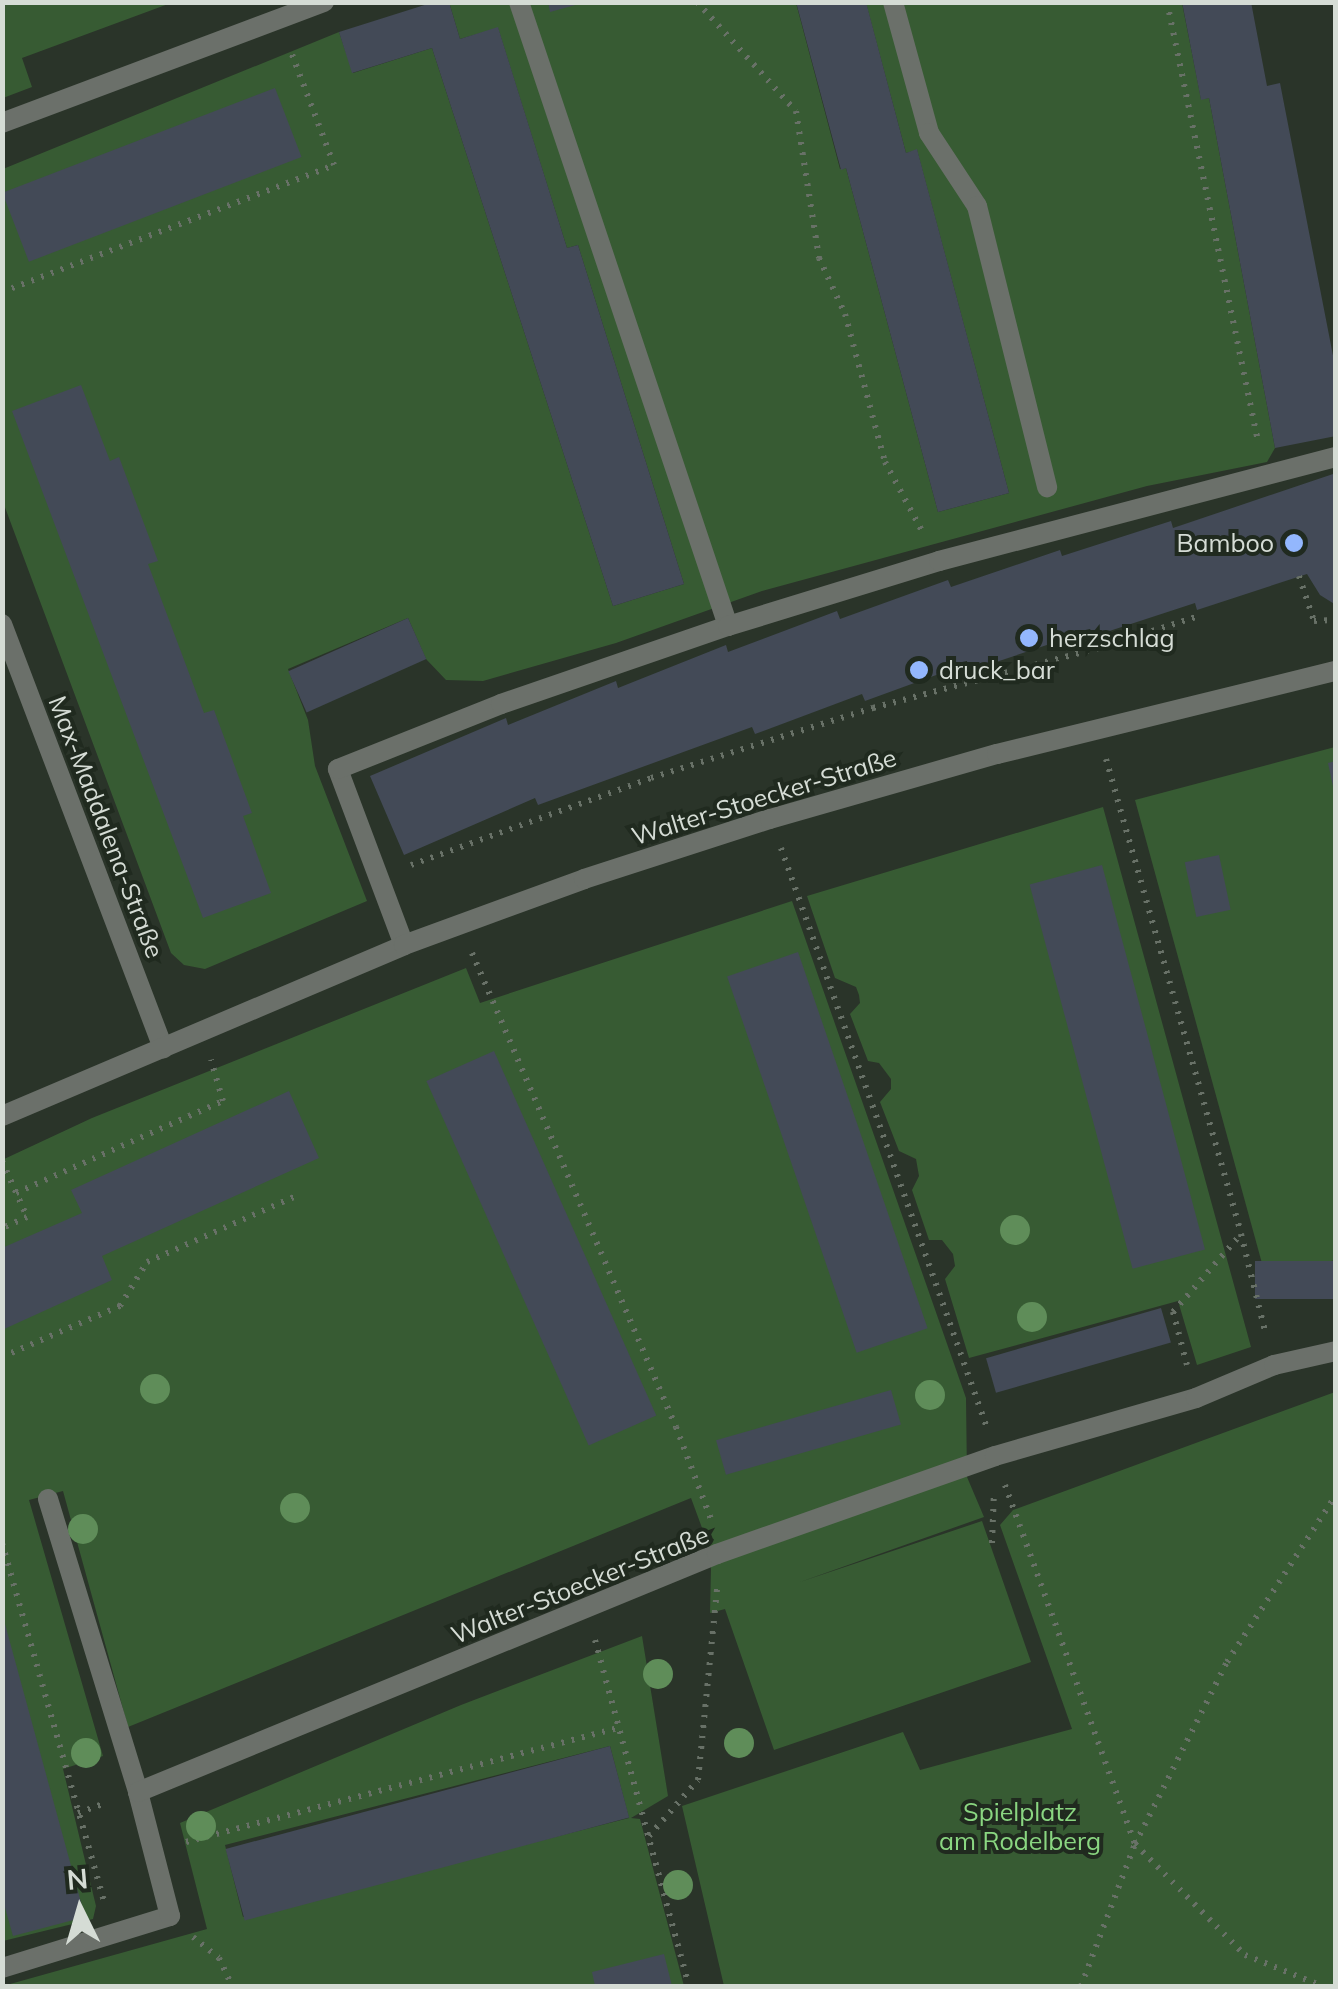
<!DOCTYPE html>
<html>
<head>
<meta charset="utf-8">
<style>
  body { margin:0 }
  #map { position:relative; width:1338px; height:1989px; overflow:hidden; background:#2a3429; font-family:Mulish,sans-serif }
  div>[style] { position:absolute }
  .green>* { inset:0; background:#375b33 }
  .building>* { inset:0; background:#434a57; transform-origin:0 0 }
  .path>* { height:6px; margin-top:-3px; transform-origin:0; background:repeating-linear-gradient(90deg,#687167 0 2.5px,transparent 0 10.5px) }
  .lane>* { height:20px; margin:-10px; padding:0 10px; transform-origin:10px; border-radius:10px; background:#6b706a }
  .street>* { height:20px; margin:-10px; padding:0 10px; transform-origin:10px; border-radius:10px; background:#6b706a }
  .trees>* { width:30px; height:30px; margin:-15px; border-radius:50%; background:#5f8d59 }
  .dots>* { width:28px; height:28px; translate:-50% -50%; box-sizing:border-box; border:5px solid #202a1f; border-radius:50% }
  span { translate:-50% -50%; white-space:nowrap; text-align:center; line-height:1.15; -webkit-text-stroke:8px #202a1f; paint-order:stroke }
  .poi-label { font-size:25px; color:#d5dcd5 }
  .right { translate:-100% -50%; text-align:right }
  .left { translate:0 -50%; text-align:left }
  .street-label { font-size:25px; color:#d5dcd5 }
  .park-label { font-size:25px; color:#8ad681 }
  .frame { position:absolute; inset:0; border:5px solid #d5dcd5; pointer-events:none }
  .north { position:absolute; left:30px; top:1859px; width:100px; height:100px; -webkit-text-stroke:8px #202a1f; paint-order:stroke; rotate:355deg; font-size:28px; font-weight:700; line-height:40px; text-align:center; color:#d5dcd5 }
  .north::after { content:''; display:block; margin:auto; width:35px; height:45px; background:#d5dcd5; clip-path:polygon(50% 0,100% 100%,50% 72%,0 100%) }
</style>
</head>
<body>
<div id="map">
  <div class="green">
    <div style="clip-path:polygon(3px 2px,171px 2px,171px 3px,22px 58px,32px 87px,3px 98px)"></div>
    <div style="clip-path:polygon(449px 2px,548px 3px,551px 11px,582px 2px,796px 3px,840px 169px,846px 168px,938px 512px,1009px 493px,917px 150px,906px 153px,866px 3px,1182px 3px,1201px 99px,1209px 98px,1275px 448px,1267px 462px,1147px 486px,762px 591px,616px 643px,483px 681px,446px 680px,426px 659px,408px 618px,288px 669px,308px 720px,315px 766px,367px 901px,205px 969px,184px 965px,171px 953px,3px 502px,3px 169px,339px 32px,353px 73px,432px 48px,613px 606px,684px 584px,578px 245px,567px 248px,498px 28px,460px 39px)"></div>
    <div style="clip-path:polygon(1335px 747px,1335px 1260px,1266px 1278px,1135px 800px)"></div>
    <div style="clip-path:polygon(1103px 807px,1251px 1347px,1197px 1365px,1178px 1301px,969px 1358px,945px 1279px,955px 1266px,953px 1254px,942px 1240px,929px 1240px,912px 1190px,919px 1176px,916px 1159px,899px 1151px,880px 1102px,891px 1089px,891px 1079px,879px 1063px,868px 1061px,850px 1014px,860px 1003px,859px 995px,856px 987px,835px 978px,807px 896px)"></div>
    <div style="clip-path:polygon(792px 901px,966px 1398px,967px 1477px,984px 1517px,800px 1582px,982px 1521px,1031px 1662px,774px 1750px,725px 1609px,710px 1613px,711px 1568px,705px 1536px,691px 1498px,128px 1727px,63px 1491px,29px 1500px,103px 1756px,63px 1769px,96px 1906px,93px 1919px,3px 1941px,2px 1160px,92px 1118px,466px 968px,480px 1003px)"></div>
    <div style="clip-path:polygon(1335px 1392px,1335px 1986px,724px 1986px,682px 1806px,903px 1732px,920px 1770px,1072px 1729px,1000px 1525px,1013px 1510px)"></div>
    <div style="clip-path:polygon(evenodd,642px 1636px,668px 1796px,631px 1818px,640px 1819px,684px 1986px,3px 1986px,207px 1929px,180px 1823px,461px 1705px,642px 1636px,610px 1746px,629px 1818px,243px 1917px,225px 1845px,610px 1746px)"></div>
  </div>
  <div class="building">
    <div style="clip-path:polygon(434px 2px,449px 2px,460px 39px,498px 27px,567px 248px,578px 245px,684px 584px,613px 606px,432px 48px,352px 73px,339px 32px)"></div>
    <div style="clip-path:polygon(548px 2px,578px 2px,579px 4px,550px 12px)"></div>
    <div style="clip-path:polygon(796px 2px,866px 2px,906px 153px,917px 149px,1009px 493px,938px 512px,846px 168px,841px 170px)"></div>
    <div style="clip-path:polygon(1182px 2px,1251px 2px,1267px 86px,1280px 83px,1336px 371px,1336px 436px,1275px 448px,1209px 98px,1201px 100px)"></div>
    <div style="left:275px;top:88px;width:74px;height:292px;rotate:69deg"></div>
    <div style="clip-path:polygon(81px 385px,110px 461px,119px 457px,158px 561px,148px 564px,204px 713px,214px 710px,252px 813px,243px 816px,271px 893px,203px 918px,12px 411px)"></div>
    <div style="clip-path:polygon(1336px 473px,1336px 605px,1320px 595px,1307px 574px,1197px 610px,1195px 603px,1085px 639px,1083px 633px,975px 669px,972px 662px,865px 701px,862px 694px,755px 734px,752px 727px,538px 805px,535px 798px,404px 855px,370px 776px,506px 718px,508px 725px,616px 681px,618px 688px,726px 645px,728px 652px,837px 611px,840px 619px,948px 580px,951px 587px,1060px 550px,1062px 556px,1171px 521px,1173px 528px)"></div>
    <div style="left:408px;top:618px;width:45px;height:131px;rotate:66deg"></div>
    <div style="clip-path:polygon(1336px 761px,1336px 791px,1334px 791px,1328px 763px)"></div>
    <div style="left:1219px;top:855px;width:56px;height:35px;rotate:78deg"></div>
    <div style="left:1102px;top:865px;width:398px;height:75px;rotate:75deg"></div>
    <div style="left:798px;top:952px;width:398px;height:75px;rotate:71deg"></div>
    <div style="left:494px;top:1051px;width:399px;height:74px;rotate:66deg"></div>
    <div style="clip-path:polygon(289px 1091px,319px 1158px,102px 1256px,112px 1280px,2px 1330px,2px 1248px,82px 1213px,71px 1190px)"></div>
    <div style="left:1336px;top:1261px;width:38px;height:81px;rotate:90deg"></div>
    <div style="left:1161px;top:1308px;width:36px;height:182px;rotate:74deg"></div>
    <div style="left:891px;top:1390px;width:36px;height:182px;rotate:74deg"></div>
    <div style="clip-path:polygon(2px 1613px,85px 1917px,13px 1936px,2px 1897px)"></div>
    <div style="left:610px;top:1746px;width:74px;height:398px;rotate:75deg"></div>
    <div style="clip-path:polygon(664px 1954px,672px 1986px,595px 1986px,592px 1972px)"></div>
  </div>
  <div class="path">
    <div style="left:697px;top:2px;width:147px;rotate:47.8deg"></div>
    <div style="left:796px;top:111px;width:149px;rotate:81.1deg"></div>
    <div style="left:819px;top:258px;width:62px;rotate:65.1deg"></div>
    <div style="left:845px;top:314px;width:153px;rotate:74.9deg"></div>
    <div style="left:885px;top:462px;width:78px;rotate:61.8deg"></div>
    <div style="left:1167px;top:2px;width:449px;rotate:78.3deg"></div>
    <div style="left:2px;top:292px;width:355px;rotate:-20.9deg"></div>
    <div style="left:334px;top:165px;width:124px;rotate:-110.8deg"></div>
    <div style="left:1299px;top:576px;width:47px;rotate:71.6deg"></div>
    <div style="left:1314px;top:621px;width:22px;rotate:-3deg"></div>
    <div style="left:1106px;top:759px;width:494px;rotate:74.1deg"></div>
    <div style="left:781px;top:848px;width:612px;rotate:70.44deg"></div>
    <div style="left:411px;top:865px;width:255px;rotate:-19.9deg"></div>
    <div style="left:651px;top:778px;width:233px;rotate:-17.5deg"></div>
    <div style="left:873px;top:708px;width:237px;rotate:-14.9deg"></div>
    <div style="left:1102px;top:647px;width:99px;rotate:-17.7deg"></div>
    <div style="left:472px;top:953px;width:516px;rotate:66.71deg"></div>
    <div style="left:676px;top:1427px;width:102px;rotate:69.2deg"></div>
    <div style="left:2px;top:1161px;width:61px;rotate:65.9deg"></div>
    <div style="left:27px;top:1217px;width:27px;rotate:156deg"></div>
    <div style="left:16px;top:1193px;width:227px;rotate:-24deg"></div>
    <div style="left:223px;top:1101px;width:43px;rotate:-106.3deg"></div>
    <div style="left:2px;top:1357px;width:129px;rotate:-23.4deg"></div>
    <div style="left:120px;top:1306px;width:52px;rotate:-58.5deg"></div>
    <div style="left:147px;top:1262px;width:165px;rotate:-23.9deg"></div>
    <div style="left:1187px;top:1365px;width:55px;rotate:-104.8deg"></div>
    <div style="left:1173px;top:1312px;width:103px;rotate:-48.9deg"></div>
    <div style="left:1241px;top:1234px;width:104px;rotate:76.1deg"></div>
    <div style="left:1005px;top:1485px;width:382px;rotate:70.1deg"></div>
    <div style="left:1135px;top:1844px;width:156px;rotate:45.3deg"></div>
    <div style="left:1245px;top:1955px;width:83px;rotate:21.9deg"></div>
    <div style="left:2px;top:1543px;width:376px;rotate:74.1deg"></div>
    <div style="left:992px;top:1543px;width:51px;rotate:-87.8deg"></div>
    <div style="left:595px;top:1640px;width:359px;rotate:74.8deg"></div>
    <div style="left:78px;top:1813px;width:29px;rotate:-20deg"></div>
    <div style="left:649px;top:1836px;width:74px;rotate:-48.8deg"></div>
    <div style="left:698px;top:1780px;width:192px;rotate:-84.3deg"></div>
    <div style="left:186px;top:1842px;width:449px;rotate:-14.8deg"></div>
    <div style="left:193px;top:1937px;width:33px;rotate:39deg"></div>
    <div style="left:219px;top:1958px;width:31px;rotate:65deg"></div>
    <div style="left:1081px;top:1986px;width:152px;rotate:-69.2deg"></div>
    <div style="left:1135px;top:1844px;width:204px;rotate:-63.2deg"></div>
    <div style="left:1227px;top:1662px;width:199px;rotate:-56.9deg"></div>
  </div>
  <div class="lane">
    <div style="left:519px;top:2px;width:658px;rotate:71.48deg"></div>
    <div style="left:893px;top:2px;width:136px;rotate:74.6deg"></div>
    <div style="left:929px;top:133px;width:87px;rotate:56.7deg"></div>
    <div style="left:977px;top:206px;width:290px;rotate:76deg"></div>
    <div style="left:404px;top:945px;width:188px;rotate:-110.6deg"></div>
    <div style="left:338px;top:769px;width:175px;rotate:-21.7deg"></div>
    <div style="left:501px;top:704px;width:240px;rotate:-19deg"></div>
    <div style="left:728px;top:626px;width:221px;rotate:-17.1deg"></div>
    <div style="left:939px;top:561px;width:410px;rotate:-14.7deg"></div>
    <div style="left:48px;top:1499px;width:307px;rotate:72.9deg"></div>
  </div>
  <div class="street">
    <div style="left:2px;top:123px;width:344px;rotate:-20.6deg"></div>
    <div style="left:2px;top:624px;width:454px;rotate:69.2deg"></div>
    <div style="left:2px;top:1116px;width:437px;rotate:-23deg"></div>
    <div style="left:404px;top:945px;width:192px;rotate:-20.1deg"></div>
    <div style="left:584px;top:879px;width:195px;rotate:-17.9deg"></div>
    <div style="left:770px;top:819px;width:236px;rotate:-16deg"></div>
    <div style="left:997px;top:754px;width:349px;rotate:-13.8deg"></div>
    <div style="left:2px;top:1968px;width:176px;rotate:-17.2deg"></div>
    <div style="left:170px;top:1916px;width:128px;rotate:-104.5deg"></div>
    <div style="left:138px;top:1792px;width:626px;rotate:-22.35deg"></div>
    <div style="left:717px;top:1554px;width:295px;rotate:-19.4deg"></div>
    <div style="left:995px;top:1456px;width:209px;rotate:-16.1deg"></div>
    <div style="left:1196px;top:1398px;width:85px;rotate:-22.9deg"></div>
    <div style="left:1274px;top:1365px;width:64px;rotate:-12.7deg"></div>
  </div>
  <div class="trees">
    <div style="left:1015px;top:1230px"></div>
    <div style="left:1032px;top:1317px"></div>
    <div style="left:155px;top:1389px"></div>
    <div style="left:930px;top:1395px"></div>
    <div style="left:295px;top:1508px"></div>
    <div style="left:83px;top:1529px"></div>
    <div style="left:658px;top:1674px"></div>
    <div style="left:739px;top:1743px"></div>
    <div style="left:86px;top:1753px"></div>
    <div style="left:201px;top:1826px"></div>
    <div style="left:678px;top:1885px"></div>
  </div>
  <div class="dots">
    <div style="left:1294px;top:543px;background:#93b7fd"></div>
    <div style="left:1029px;top:638px;background:#93b7fd"></div>
    <div style="left:919px;top:670px;background:#93b7fd"></div>
  </div>
  <div class="poi-label">
    <span class="right" style="left:1274px;top:543px">Bamboo</span>
    <span class="left" style="left:1049px;top:638px">herzschlag</span>
    <span class="left" style="left:939px;top:670px">druck_bar</span>
  </div>
  <div class="street-label">
    <span style="left:764px;top:797px;rotate:-17deg">Walter-Stoecker-Straße</span>
    <span style="left:106px;top:827px;rotate:69deg">Max-Maddalena-Straße</span>
    <span style="left:580px;top:1585px;rotate:-22deg">Walter-Stoecker-Straße</span>
  </div>
  <div class="park-label">
    <span style="left:1020px;top:1827px">Spielplatz<br>am Rodelberg</span>
  </div>
  <div class="frame"></div>
  <div class="north">N</div>
</div>
</body>
</html>
